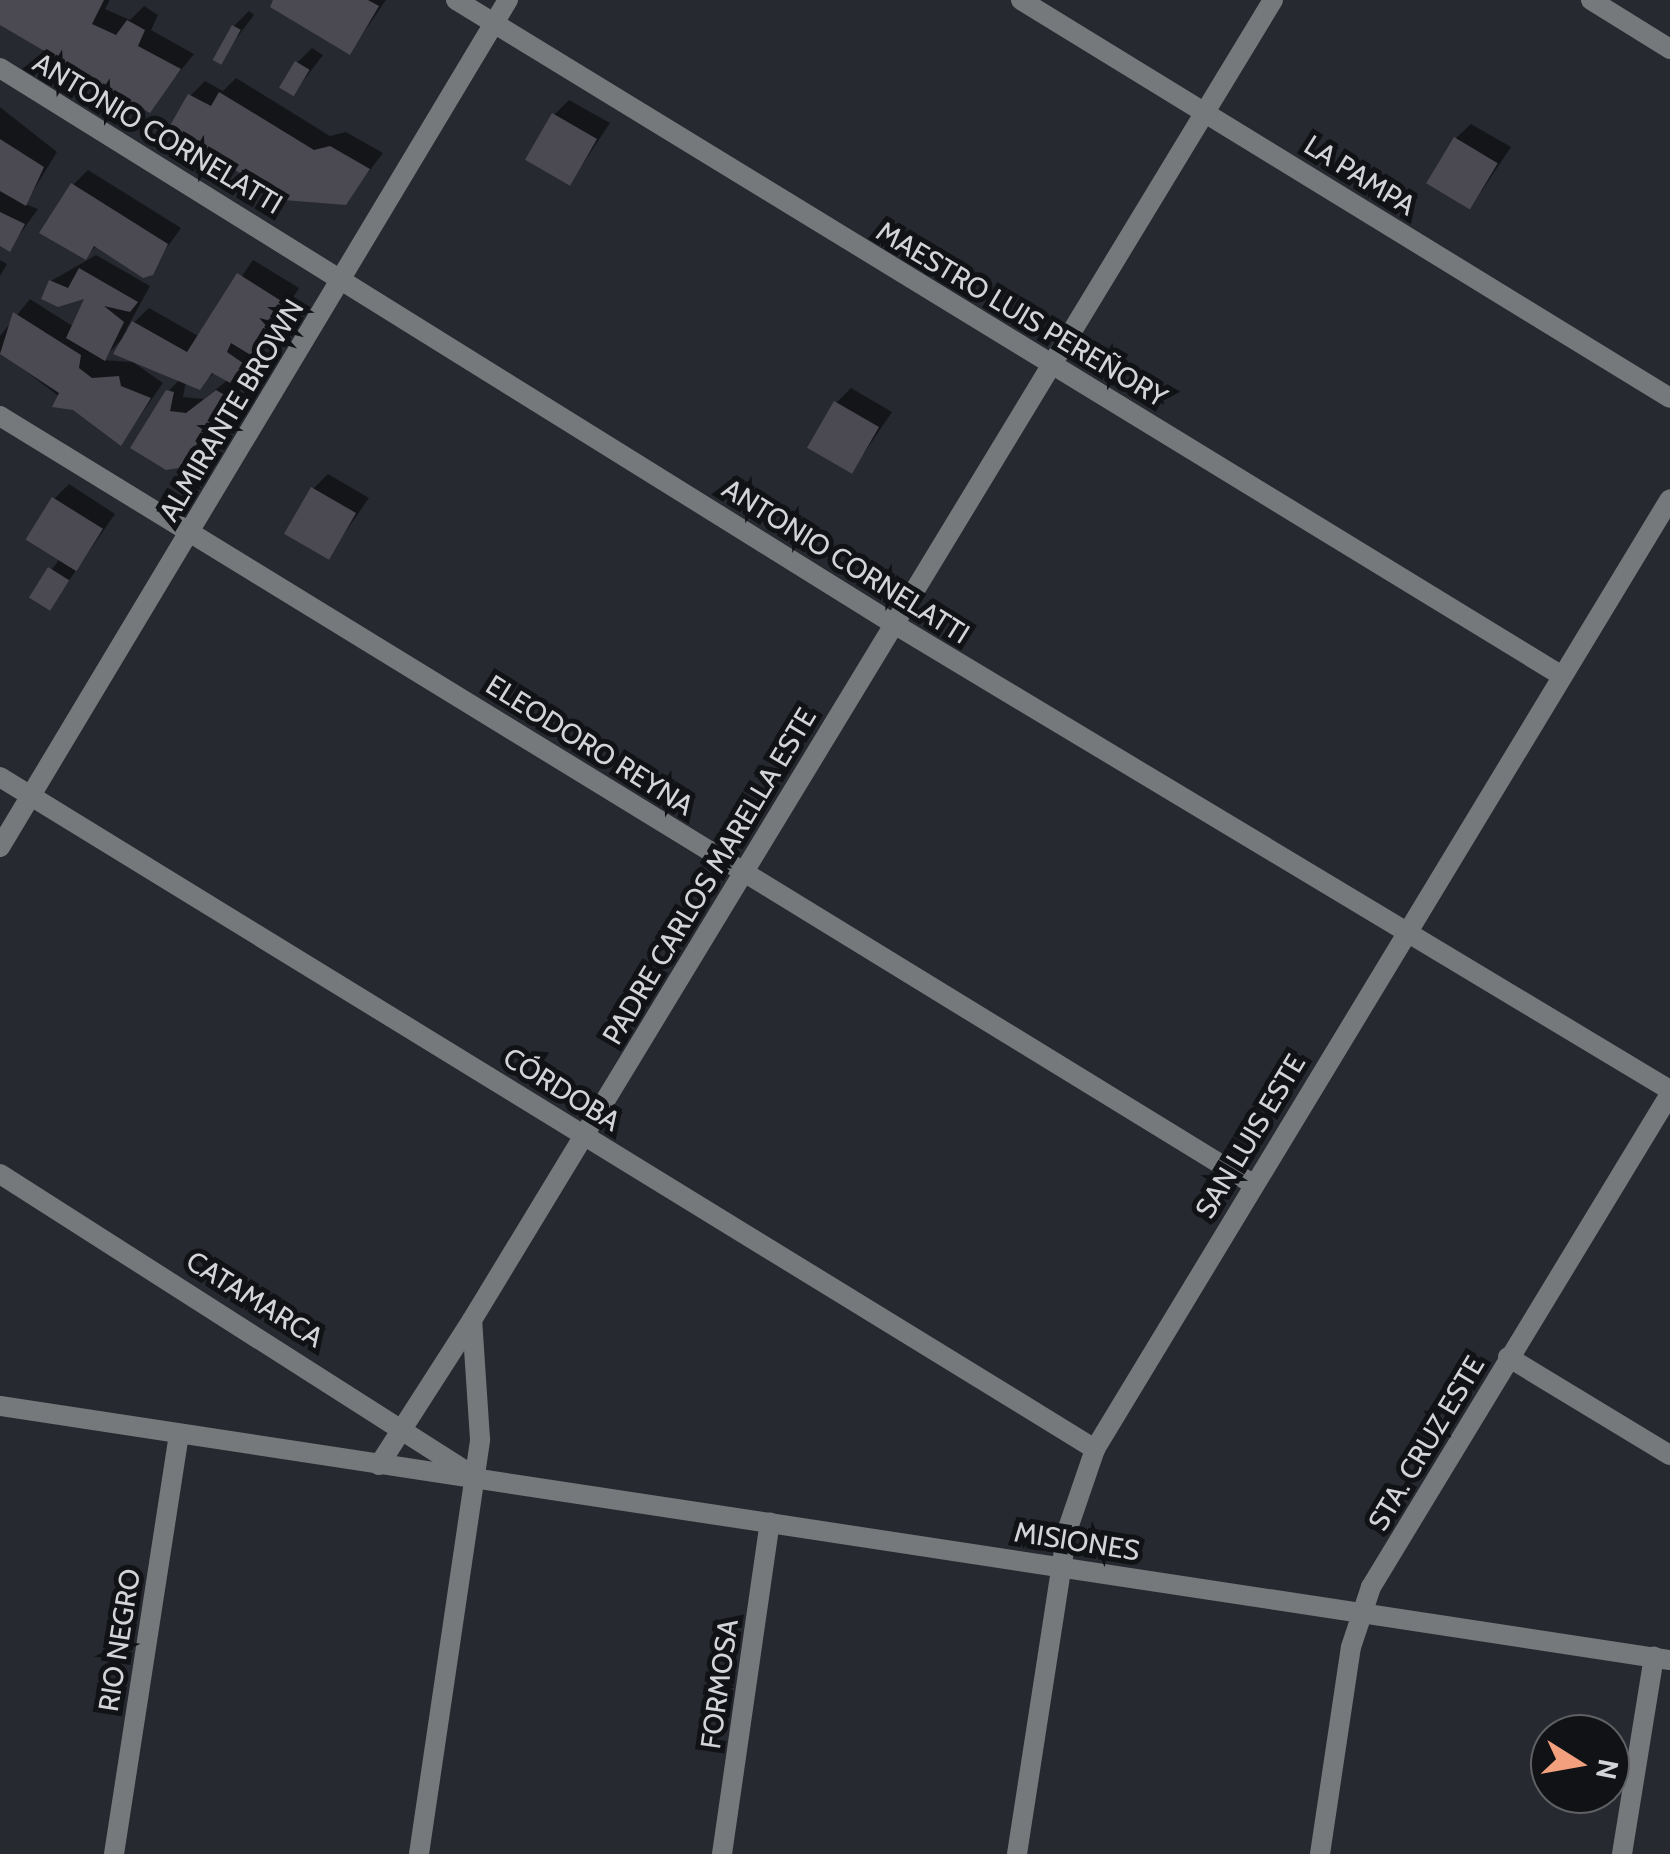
<!DOCTYPE html>
<html>
<head>
<meta charset="utf-8">
<style>
  body { margin:0 }
  #map { position:relative; width:1670px; height:1854px; overflow:hidden; background:#272930; font-family:Cabin,sans-serif }
  div>[style] { position:absolute }
  .shadow>* { inset:0; background:#0007 }
  .building>* { inset:0; background:#4b4951; transform-origin:0 0 }
  .street>* { height:20px; margin:-10px; padding:0 10px; transform-origin:10px; border-radius:10px; background:#76797b }
  span { translate:-50% -50%; white-space:nowrap; text-align:center; line-height:1.15; -webkit-text-stroke:10px #111215; paint-order:stroke }
  .street-label { font-size:28px; color:#d3d4d8 }
  .north { position:absolute; left:1530px; top:1714px; width:100px; height:100px; box-sizing:border-box; background:#111215; border:2px solid #5f6063; border-radius:50%; rotate:101deg; font-size:28px; font-weight:700; line-height:40px; text-align:center; color:#d3d4d8 }
  .north::after { content:''; display:block; margin:auto; width:35px; height:45px; background:#f2a07e; clip-path:polygon(50% 0,100% 100%,50% 72%,0 100%) }
</style>
</head>
<body>
<div id="map">
  <div class="shadow">
    <div style="clip-path:polygon(0 0,110px 0,105px 9px,130px 20px,144px 6px,158px 15px,151px 30px,194px 54px,149px 110px,0 24px)"></div>
    <div style="clip-path:polygon(276px 0,386px 0,350px 52px)"></div>
    <div style="clip-path:polygon(249px 11px,254px 15px,220px 60px,234px 26px)"></div>
    <div style="clip-path:polygon(312px 48px,323px 55px,294px 93px,297px 63px)"></div>
    <div style="clip-path:polygon(236px 78px,330px 136px,346px 132px,383px 153px,345px 203px,285px 197px,190px 96px,205px 81px,223px 91px)"></div>
    <div style="clip-path:polygon(569px 100px,610px 123px,570px 183px,554px 115px)"></div>
    <div style="clip-path:polygon(0 107px,57px 152px,25px 204px,38px 209px,9px 249px,0 243px)"></div>
    <div style="clip-path:polygon(1471px 124px,1511px 147px,1471px 207px,1456px 138px)"></div>
    <div style="clip-path:polygon(88px 170px,181px 228px,158px 260px,97px 245px,85px 257px,73px 185px)"></div>
    <div style="clip-path:polygon(evenodd,96px 255px,150px 286px,126px 330px,149px 308px,200px 337px,253px 260px,299px 288px,190px 464px,167px 468px,168px 392px,180px 379px,121px 340px,102px 360px,133px 362px,163px 383px,121px 443px,0 352px,0 336px,30px 299px,74px 327px,88px 295px,58px 304px,51px 281px,96px 255px,215px 372px,229px 379px,204px 399px,183px 397px,186px 382px,199px 387px,215px 372px)"></div>
    <div style="clip-path:polygon(0 260px,7px 264px,0 276px)"></div>
    <div style="clip-path:polygon(851px 388px,892px 412px,852px 471px,836px 403px)"></div>
    <div style="clip-path:polygon(328px 474px,369px 498px,328px 557px,313px 489px)"></div>
    <div style="clip-path:polygon(69px 484px,115px 514px,50px 608px,32px 598px,60px 558px,54px 499px)"></div>
  </div>
  <div class="building">
    <div style="clip-path:polygon(0 0,104px 0,92px 24px,116px 35px,127px 20px,145px 30px,138px 46px,181px 69px,150px 113px,0 25px)"></div>
    <div style="clip-path:polygon(273px 0,368px 0,379px 6px,350px 55px,270px 7px)"></div>
    <div style="left:232px;top:25px;width:10px;height:40px;rotate:29deg"></div>
    <div style="left:295px;top:61px;width:17px;height:31px;rotate:31deg"></div>
    <div style="clip-path:polygon(219px 92px,314px 150px,330px 146px,370px 169px,346px 205px,284px 200px,168px 129px,188px 94px,211px 106px)"></div>
    <div style="left:552px;top:113px;width:52px;height:54px;rotate:30deg"></div>
    <div style="left:1454px;top:137px;width:51px;height:54px;rotate:31deg"></div>
    <div style="clip-path:polygon(0 139px,44px 167px,26px 206px,0 191px)"></div>
    <div style="clip-path:polygon(71px 183px,168px 244px,153px 275px,143px 278px,94px 246px,86px 260px,39px 233px)"></div>
    <div style="clip-path:polygon(0 212px,25px 224px,10px 252px,0 246px)"></div>
    <div style="clip-path:polygon(79px 268px,138px 302px,130px 312px,104px 306px,124px 322px,105px 361px,66px 338px,84px 299px,58px 307px,41px 299px,49px 280px,68px 288px)"></div>
    <div style="clip-path:polygon(237px 273px,286px 304px,254px 357px,231px 343px,227px 352px,247px 366px,234px 385px,212px 373px,200px 390px,113px 354px,132px 321px,187px 352px)"></div>
    <div style="clip-path:polygon(13px 312px,81px 355px,79px 368px,92px 378px,119px 376px,121px 386px,151px 398px,121px 446px,73px 410px,52px 407px,59px 393px,0 354px)"></div>
    <div style="clip-path:polygon(166px 390px,174px 392px,170px 411px,186px 413px,216px 390px,228px 397px,191px 466px,166px 470px,130px 448px)"></div>
    <div style="left:834px;top:401px;width:52px;height:54px;rotate:30deg"></div>
    <div style="left:311px;top:487px;width:52px;height:54px;rotate:30deg"></div>
    <div style="left:52px;top:497px;width:60px;height:50px;rotate:32deg"></div>
    <div style="left:48px;top:567px;width:25px;height:36px;rotate:32deg"></div>
  </div>
  <div class="street">
    <div style="left:456px;top:0;width:1293px;rotate:31.43deg"></div>
    <div style="left:1021px;top:0;width:761px;rotate:31.52deg"></div>
    <div style="left:1591px;top:0;width:93px;rotate:31.8deg"></div>
    <div style="left:0;top:68px;width:1053px;rotate:31.88deg"></div>
    <div style="left:894px;top:624px;width:905px;rotate:30.99deg"></div>
    <div style="left:0;top:416px;width:1470px;rotate:31.51deg"></div>
    <div style="left:0;top:777px;width:1285px;rotate:31.54deg"></div>
    <div style="left:0;top:847px;width:988px;rotate:-59.05deg"></div>
    <div style="left:0;top:1174px;width:563px;rotate:32.53deg"></div>
    <div style="left:1508px;top:1357px;width:189px;rotate:31.2deg"></div>
    <div style="left:0;top:1406px;width:1689px;rotate:8.65deg"></div>
    <div style="left:379px;top:1465px;width:172px;rotate:-57.3deg"></div>
    <div style="left:114px;top:1854px;width:425px;rotate:-81.2deg"></div>
    <div style="left:419px;top:1854px;width:419px;rotate:-81.6deg"></div>
    <div style="left:480px;top:1439px;width:119px;rotate:-93.8deg"></div>
    <div style="left:472px;top:1320px;width:1544px;rotate:-58.75deg"></div>
    <div style="left:722px;top:1854px;width:335px;rotate:-81.8deg"></div>
    <div style="left:1017px;top:1854px;width:327px;rotate:-81.2deg"></div>
    <div style="left:1067px;top:1531px;width:87px;rotate:-71.1deg"></div>
    <div style="left:1095px;top:1449px;width:1110px;rotate:-58.82deg"></div>
    <div style="left:1320px;top:1854px;width:209px;rotate:-81.5deg"></div>
    <div style="left:1351px;top:1647px;width:63px;rotate:-71.6deg"></div>
    <div style="left:1371px;top:1587px;width:577px;rotate:-58.76deg"></div>
    <div style="left:1622px;top:1854px;width:200px;rotate:-80.8deg"></div>
  </div>
  <div class="street-label">
    <span style="left:158px;top:133px;rotate:31deg">ANTONIO CORNELATTI</span>
    <span style="left:1360px;top:175px;rotate:32deg">LA PAMPA</span>
    <span style="left:1022px;top:314px;rotate:31deg">MAESTRO LUIS PEREÑORY</span>
    <span style="left:231px;top:410px;rotate:-59deg">ALMIRANTE BROWN</span>
    <span style="left:846px;top:561px;rotate:32deg">ANTONIO CORNELATTI</span>
    <span style="left:590px;top:745px;rotate:32deg">ELEODORO REYNA</span>
    <span style="left:709px;top:876px;rotate:-59deg">PADRE CARLOS MARELLA ESTE</span>
    <span style="left:562px;top:1089px;rotate:32deg">CÓRDOBA</span>
    <span style="left:1250px;top:1136px;rotate:-59deg">SAN LUIS ESTE</span>
    <span style="left:255px;top:1299px;rotate:32deg">CATAMARCA</span>
    <span style="left:1426px;top:1443px;rotate:-59deg">STA. CRUZ ESTE</span>
    <span style="left:1077px;top:1541px;rotate:9deg">MISIONES</span>
    <span style="left:119px;top:1640px;rotate:-81deg">RIO NEGRO</span>
    <span style="left:719px;top:1684px;rotate:-82deg">FORMOSA</span>
  </div>
  <div class="north">N</div>
</div>
</body>
</html>
